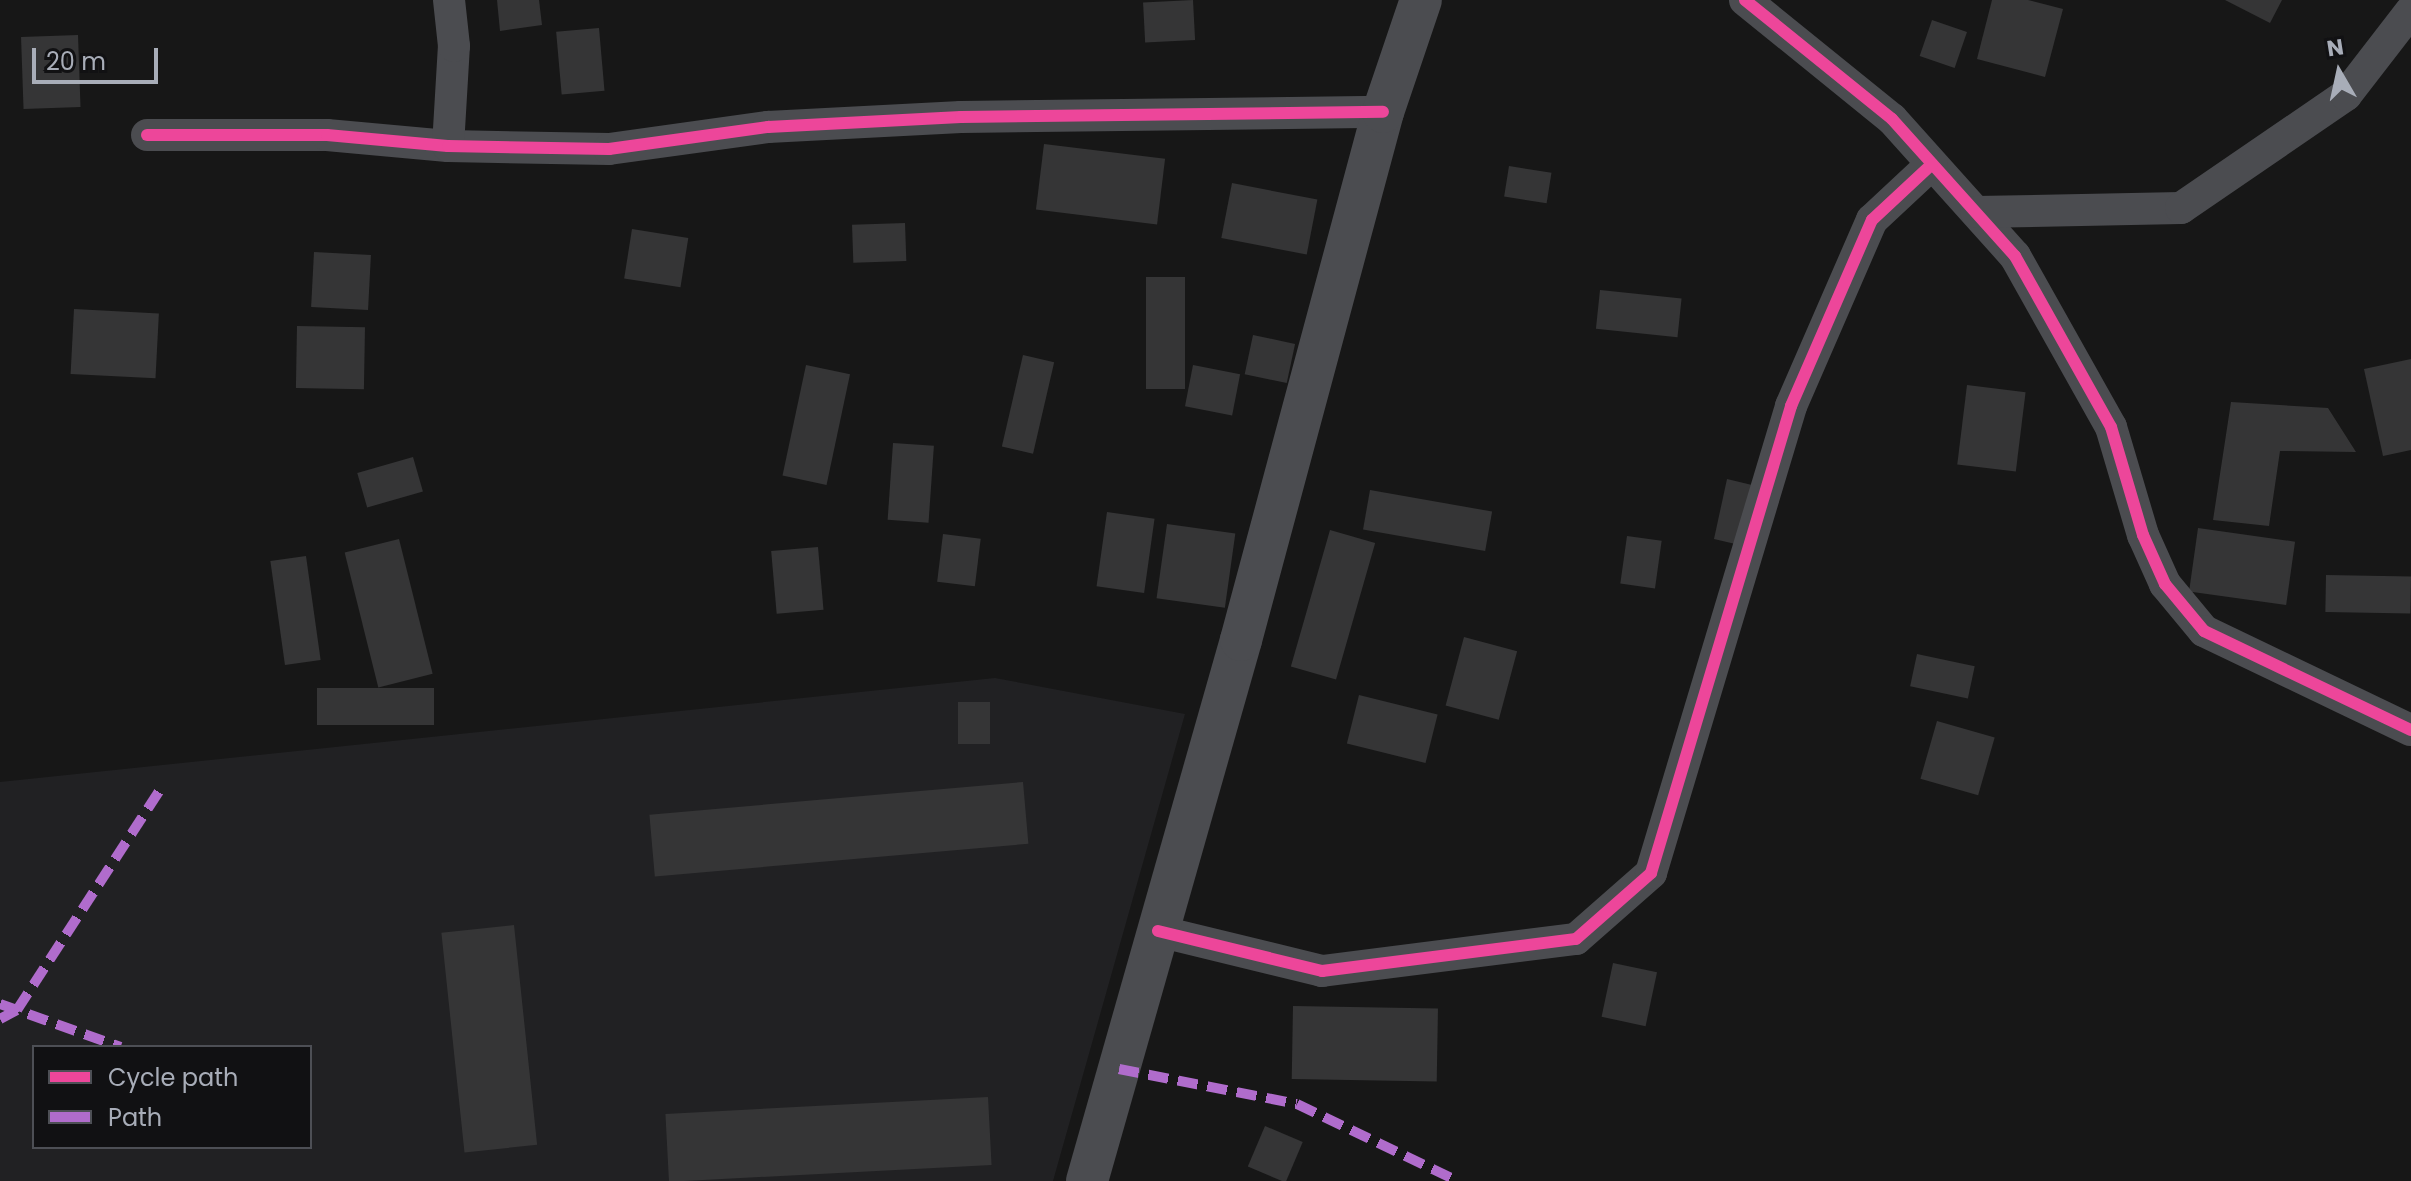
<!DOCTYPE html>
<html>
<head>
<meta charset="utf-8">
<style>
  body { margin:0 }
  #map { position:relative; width:2411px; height:1181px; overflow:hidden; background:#171717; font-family:Poppins,sans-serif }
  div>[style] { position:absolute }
  .built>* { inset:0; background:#212123 }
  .building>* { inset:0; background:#353536; transform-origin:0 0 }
  .minor>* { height:32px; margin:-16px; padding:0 16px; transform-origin:16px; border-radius:16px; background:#4b4c50 }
  .tertiary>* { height:42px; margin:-21px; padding:0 21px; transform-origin:21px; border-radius:21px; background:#4b4c50 }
  .quiet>* { height:10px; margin-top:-5px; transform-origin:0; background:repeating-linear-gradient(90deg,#b06ccc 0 20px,transparent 0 30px) }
  .cycleway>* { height:12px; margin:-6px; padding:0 6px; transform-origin:6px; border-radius:6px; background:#ed469a }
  span { translate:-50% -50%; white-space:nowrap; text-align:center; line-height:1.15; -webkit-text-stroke:8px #111113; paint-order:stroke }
  .legend { position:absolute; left:32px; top:1045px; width:280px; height:104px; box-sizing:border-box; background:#111113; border:2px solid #4d4f55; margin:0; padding:10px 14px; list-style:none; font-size:24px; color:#a8adb8 }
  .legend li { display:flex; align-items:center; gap:16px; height:40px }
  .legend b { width:40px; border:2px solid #4d4f55 }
  .north { position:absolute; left:2299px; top:32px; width:80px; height:80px; -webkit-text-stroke:6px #111113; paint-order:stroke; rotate:351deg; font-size:22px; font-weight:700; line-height:32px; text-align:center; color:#a8adb8 }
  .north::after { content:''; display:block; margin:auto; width:28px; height:36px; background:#a8adb8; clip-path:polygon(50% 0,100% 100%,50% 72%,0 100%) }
  .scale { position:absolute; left:32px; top:48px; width:126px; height:36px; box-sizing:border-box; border:4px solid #a8adb8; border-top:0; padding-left:10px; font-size:24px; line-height:28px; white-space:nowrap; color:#a8adb8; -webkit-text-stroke:6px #111113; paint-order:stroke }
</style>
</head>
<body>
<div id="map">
  <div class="built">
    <div style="clip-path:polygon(evenodd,995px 678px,1185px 714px,1053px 1181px,0 1181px,0 782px,995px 678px,34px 1047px,310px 1047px,310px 1147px,34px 1147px,34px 1047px)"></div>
  </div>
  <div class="building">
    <div style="clip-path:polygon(497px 0,539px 0,542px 25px,500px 31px)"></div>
    <div style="left:1193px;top:0;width:40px;height:50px;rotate:87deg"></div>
    <div style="clip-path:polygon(1992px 0,2028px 0,2063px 9px,2045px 77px,1977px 59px)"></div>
    <div style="clip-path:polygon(2225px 0,2282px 0,2270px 23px)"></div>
    <div style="left:1932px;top:20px;width:37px;height:38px;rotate:19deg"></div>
    <div style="left:599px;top:28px;width:63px;height:43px;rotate:85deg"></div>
    <div style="left:78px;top:35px;width:72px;height:57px;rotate:88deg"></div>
    <div style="left:1044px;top:144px;width:122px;height:66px;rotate:7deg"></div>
    <div style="left:1509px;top:166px;width:43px;height:31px;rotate:9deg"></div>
    <div style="left:1232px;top:183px;width:87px;height:56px;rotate:11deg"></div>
    <div style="left:905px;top:223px;width:38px;height:53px;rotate:88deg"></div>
    <div style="left:632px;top:229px;width:57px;height:50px;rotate:9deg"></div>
    <div style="left:314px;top:252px;width:57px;height:55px;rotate:3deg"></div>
    <div style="left:1146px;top:277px;width:39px;height:112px"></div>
    <div style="left:1600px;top:290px;width:82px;height:39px;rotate:6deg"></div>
    <div style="left:74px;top:309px;width:85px;height:65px;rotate:3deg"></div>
    <div style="left:297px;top:326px;width:68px;height:62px;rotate:1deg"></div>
    <div style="left:1253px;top:335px;width:43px;height:40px;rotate:12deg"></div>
    <div style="left:1023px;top:355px;width:32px;height:94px;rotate:13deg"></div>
    <div style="clip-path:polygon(2411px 359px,2411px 450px,2383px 456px,2364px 369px)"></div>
    <div style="left:806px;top:365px;width:45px;height:113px;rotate:12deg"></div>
    <div style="left:1193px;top:365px;width:48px;height:42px;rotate:11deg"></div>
    <div style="left:1967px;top:385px;width:59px;height:80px;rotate:7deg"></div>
    <div style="clip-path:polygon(2231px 402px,2328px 408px,2356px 452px,2280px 451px,2269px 526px,2213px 520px)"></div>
    <div style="left:893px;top:443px;width:41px;height:77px;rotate:4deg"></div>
    <div style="left:413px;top:457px;width:36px;height:58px;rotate:74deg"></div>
    <div style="clip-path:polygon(1727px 479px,1777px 491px,1744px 546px,1714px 539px)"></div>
    <div style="left:1370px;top:490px;width:124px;height:40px;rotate:10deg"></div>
    <div style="left:1107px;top:512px;width:48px;height:75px;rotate:8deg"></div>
    <div style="left:1167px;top:524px;width:69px;height:75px;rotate:8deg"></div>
    <div style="left:2198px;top:528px;width:98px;height:64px;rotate:8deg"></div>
    <div style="left:1330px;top:530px;width:47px;height:142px;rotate:16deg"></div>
    <div style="left:943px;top:534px;width:38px;height:48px;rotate:7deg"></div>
    <div style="left:1627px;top:536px;width:35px;height:48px;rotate:8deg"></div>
    <div style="left:399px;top:539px;width:139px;height:56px;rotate:76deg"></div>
    <div style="left:818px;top:547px;width:63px;height:47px;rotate:85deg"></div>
    <div style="left:306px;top:556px;width:105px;height:36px;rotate:82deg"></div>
    <div style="left:2326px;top:575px;width:85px;height:37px;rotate:1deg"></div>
    <div style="left:1464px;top:637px;width:55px;height:71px;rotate:15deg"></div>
    <div style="left:1917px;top:654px;width:59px;height:33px;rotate:12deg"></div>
    <div style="left:434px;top:688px;width:37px;height:117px;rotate:90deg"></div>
    <div style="left:1359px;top:695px;width:81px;height:50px;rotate:14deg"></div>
    <div style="left:958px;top:702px;width:32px;height:42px"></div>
    <div style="left:1937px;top:721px;width:60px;height:60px;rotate:16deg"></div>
    <div style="left:1023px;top:782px;width:62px;height:375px;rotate:85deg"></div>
    <div style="left:514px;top:925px;width:221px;height:73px;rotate:84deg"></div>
    <div style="left:1613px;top:963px;width:45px;height:55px;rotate:12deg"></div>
    <div style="left:1293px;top:1006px;width:145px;height:73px;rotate:1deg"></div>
    <div style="left:988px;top:1097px;width:68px;height:323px;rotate:87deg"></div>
    <div style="left:1265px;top:1126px;width:41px;height:44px;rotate:23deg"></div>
  </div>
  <div class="minor">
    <div style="left:1745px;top:0;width:189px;rotate:39deg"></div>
    <div style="left:1892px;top:119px;width:184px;rotate:48.1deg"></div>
    <div style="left:2015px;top:256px;width:196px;rotate:60.7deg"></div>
    <div style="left:2111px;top:427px;width:113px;rotate:73.5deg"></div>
    <div style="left:2143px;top:535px;width:54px;rotate:65.8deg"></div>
    <div style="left:2165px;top:584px;width:61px;rotate:50.3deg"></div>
    <div style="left:2204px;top:631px;width:229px;rotate:25.6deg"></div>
    <div style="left:147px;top:135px;width:180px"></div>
    <div style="left:327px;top:135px;width:121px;rotate:5.2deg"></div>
    <div style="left:448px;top:146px;width:161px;rotate:1.1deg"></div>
    <div style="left:609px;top:149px;width:161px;rotate:-7.9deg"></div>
    <div style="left:768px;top:127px;width:193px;rotate:-3deg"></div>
    <div style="left:961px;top:117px;width:422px;rotate:-0.7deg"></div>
    <div style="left:448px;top:146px;width:100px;rotate:-86.6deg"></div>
    <div style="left:454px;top:46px;width:46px;rotate:-96.2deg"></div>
    <div style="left:1976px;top:212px;width:205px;rotate:-1.1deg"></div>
    <div style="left:2181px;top:208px;width:200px;rotate:-34.4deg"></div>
    <div style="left:2346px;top:95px;width:106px;rotate:-52.3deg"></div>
    <div style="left:1158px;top:931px;width:169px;rotate:13.7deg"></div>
    <div style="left:1322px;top:971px;width:256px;rotate:-7.2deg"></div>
    <div style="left:1576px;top:939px;width:100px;rotate:-41.3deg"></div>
    <div style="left:1651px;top:873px;width:488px;rotate:-73.3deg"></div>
    <div style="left:1791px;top:406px;width:203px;rotate:-66.5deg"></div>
    <div style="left:1872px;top:220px;width:82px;rotate:-43deg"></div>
  </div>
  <div class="tertiary">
    <div style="left:1087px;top:1181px;width:562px;rotate:-74.11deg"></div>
    <div style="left:1241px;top:640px;width:547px;rotate:-74.95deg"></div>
    <div style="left:1383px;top:112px;width:118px;rotate:-71.3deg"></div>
  </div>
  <div class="quiet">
    <div style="left:0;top:1004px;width:128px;rotate:19.6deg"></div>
    <div style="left:0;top:1019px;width:19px;rotate:-28deg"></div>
    <div style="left:17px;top:1010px;width:268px;rotate:-57deg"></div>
    <div style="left:1119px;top:1069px;width:181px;rotate:11.1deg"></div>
    <div style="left:1297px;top:1104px;width:178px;rotate:25.6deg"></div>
  </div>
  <div class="cycleway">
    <div style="left:1745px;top:0;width:189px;rotate:39deg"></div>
    <div style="left:1892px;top:119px;width:184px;rotate:48.1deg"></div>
    <div style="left:2015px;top:256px;width:196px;rotate:60.7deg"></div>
    <div style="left:2111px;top:427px;width:113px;rotate:73.5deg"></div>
    <div style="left:2143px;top:535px;width:54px;rotate:65.8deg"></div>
    <div style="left:2165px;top:584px;width:61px;rotate:50.3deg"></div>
    <div style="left:2204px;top:631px;width:229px;rotate:25.6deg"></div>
    <div style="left:147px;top:135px;width:180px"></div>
    <div style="left:327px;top:135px;width:121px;rotate:5.2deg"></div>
    <div style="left:448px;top:146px;width:161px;rotate:1.1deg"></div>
    <div style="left:609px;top:149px;width:161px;rotate:-7.9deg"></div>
    <div style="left:768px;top:127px;width:193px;rotate:-3deg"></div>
    <div style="left:961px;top:117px;width:422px;rotate:-0.7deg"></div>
    <div style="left:1158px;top:931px;width:169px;rotate:13.7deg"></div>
    <div style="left:1322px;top:971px;width:256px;rotate:-7.2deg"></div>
    <div style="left:1576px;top:939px;width:100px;rotate:-41.3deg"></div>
    <div style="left:1651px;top:873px;width:488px;rotate:-73.3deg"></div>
    <div style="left:1791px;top:406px;width:203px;rotate:-66.5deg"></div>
    <div style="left:1872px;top:220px;width:82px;rotate:-43deg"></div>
  </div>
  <ul class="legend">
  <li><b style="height:10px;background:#ed469a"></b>Cycle path</li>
  <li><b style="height:10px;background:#b06ccc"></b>Path</li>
  </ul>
  <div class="north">N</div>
  <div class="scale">20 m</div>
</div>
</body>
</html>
